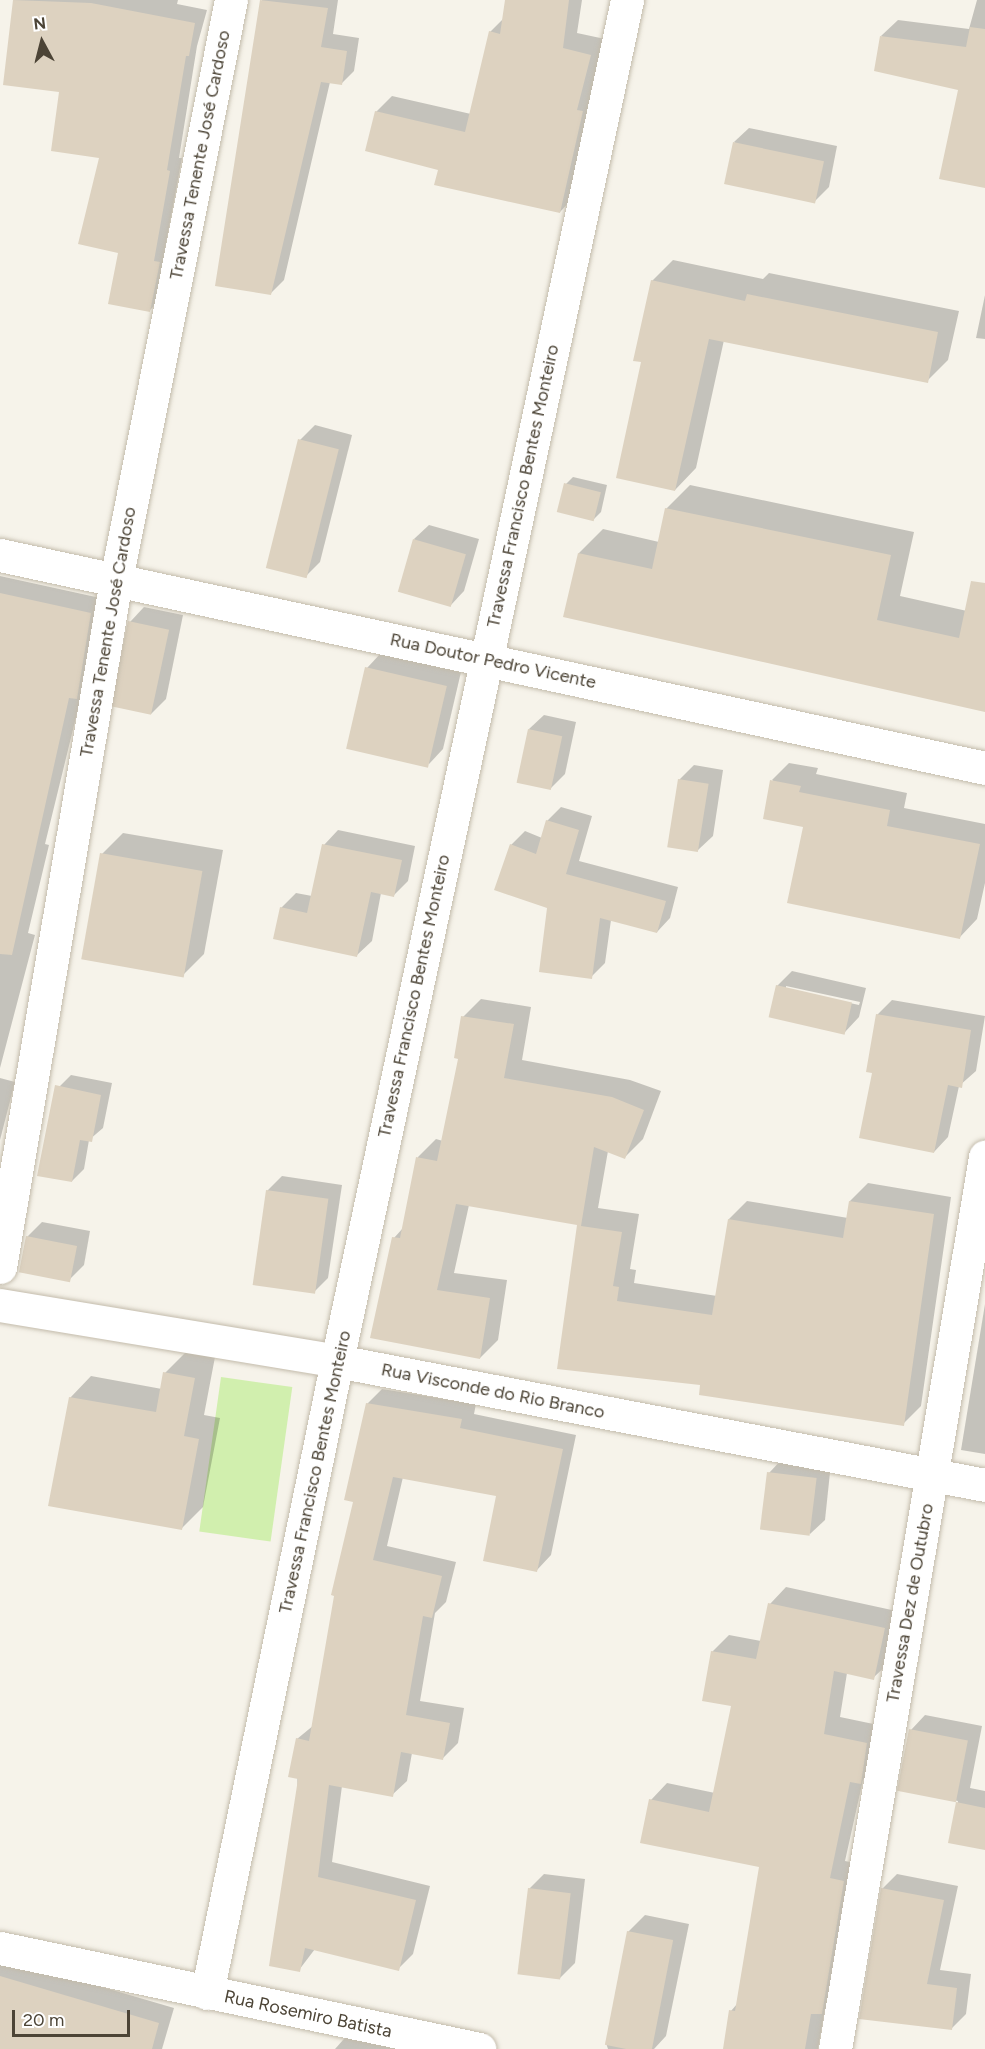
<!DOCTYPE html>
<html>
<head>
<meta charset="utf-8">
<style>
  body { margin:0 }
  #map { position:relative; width:985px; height:2049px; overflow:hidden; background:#f6f3ea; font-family:Figtree,sans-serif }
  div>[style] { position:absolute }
  .green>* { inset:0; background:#d1efae; transform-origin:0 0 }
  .shadow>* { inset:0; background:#0003 }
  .building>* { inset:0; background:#ddd2c0; transform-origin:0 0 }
  .roads { filter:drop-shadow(0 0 2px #c3bbab) drop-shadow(0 0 2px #c3bbab) }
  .minor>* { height:33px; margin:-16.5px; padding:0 16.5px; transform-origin:16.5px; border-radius:16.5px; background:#fff }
  .tertiary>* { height:33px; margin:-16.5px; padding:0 16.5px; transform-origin:16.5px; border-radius:16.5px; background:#fff }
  span { translate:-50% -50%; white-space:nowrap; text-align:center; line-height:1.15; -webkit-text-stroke:4.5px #fff; paint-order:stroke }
  .street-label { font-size:18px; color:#4c4436 }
  .north { position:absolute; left:12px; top:12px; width:60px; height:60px; -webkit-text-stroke:4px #fff; paint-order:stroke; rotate:353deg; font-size:16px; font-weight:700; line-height:24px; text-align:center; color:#4c4436 }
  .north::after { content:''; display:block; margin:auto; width:21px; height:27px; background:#4c4436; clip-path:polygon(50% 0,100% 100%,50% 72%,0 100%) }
  .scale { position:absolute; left:12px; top:2010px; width:118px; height:27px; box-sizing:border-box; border:3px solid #4c4436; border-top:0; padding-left:8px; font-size:18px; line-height:21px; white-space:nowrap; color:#4c4436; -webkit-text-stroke:4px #fff; paint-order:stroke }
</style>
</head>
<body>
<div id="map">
  <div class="green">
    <div style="left:221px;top:1377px;width:72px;height:156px;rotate:8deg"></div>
  </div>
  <div class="shadow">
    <div style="clip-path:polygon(14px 0,178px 0,177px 4px,207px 10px,197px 46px,179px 158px,182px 158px,165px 249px,162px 298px,150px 310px,120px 252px,101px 157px,61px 91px,4px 84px)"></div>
    <div style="clip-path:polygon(262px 0,338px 0,333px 34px,359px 38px,354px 71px,341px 84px,330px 82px,284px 280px,271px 293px,216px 285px)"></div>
    <div style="clip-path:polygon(507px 0,582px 0,577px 33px,605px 39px,575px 196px,560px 212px,440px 169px,376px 112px,392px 96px,471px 114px,490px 32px,504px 18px)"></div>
    <div style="clip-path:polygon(977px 0,985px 0,985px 186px,959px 89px,881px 36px,898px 20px,969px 29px)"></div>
    <div style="clip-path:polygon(749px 128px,837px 146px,829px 187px,814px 202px,734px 142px)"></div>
    <div style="clip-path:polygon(673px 260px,763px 279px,769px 273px,959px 311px,948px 360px,927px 381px,724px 340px,696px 468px,675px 490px,643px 361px,652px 281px)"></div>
    <div style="clip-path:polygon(985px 295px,985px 339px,976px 338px)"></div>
    <div style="clip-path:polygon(315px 425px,352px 435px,320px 562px,305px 577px,300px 440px)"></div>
    <div style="clip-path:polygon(573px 477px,607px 485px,601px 512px,594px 519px,566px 484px)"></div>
    <div style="clip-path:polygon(690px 485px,914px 532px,900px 596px,976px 613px,985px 602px,985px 711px,565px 616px,579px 553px,603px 529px,659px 542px,666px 509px)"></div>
    <div style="clip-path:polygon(429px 525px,479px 539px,464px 591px,450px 606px,414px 539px)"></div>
    <div style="clip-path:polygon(0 576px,105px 599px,45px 844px,49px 845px,28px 933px,35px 935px,0 1068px)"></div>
    <div style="clip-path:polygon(144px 607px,183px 615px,166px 699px,151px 714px,130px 622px)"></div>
    <div style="clip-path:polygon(381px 653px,461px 672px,443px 749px,429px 764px,367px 668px)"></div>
    <div style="clip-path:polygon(544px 715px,576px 722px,565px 774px,550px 789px,529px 729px)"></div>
    <div style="clip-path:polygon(789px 763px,818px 768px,816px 774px,907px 793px,904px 808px,985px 824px,985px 883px,977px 919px,960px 937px,772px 780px)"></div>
    <div style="clip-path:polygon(694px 765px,723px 770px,713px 836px,698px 850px,679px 780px)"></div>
    <div style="clip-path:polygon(561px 807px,592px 816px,579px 861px,678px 887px,670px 918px,657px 932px,611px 920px,605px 963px,591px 977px,511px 845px,525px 831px,542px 838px,547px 821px)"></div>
    <div style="clip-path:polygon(338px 830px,415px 846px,408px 881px,393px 896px,381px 893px,372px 941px,357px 955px,281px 908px,296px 893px,312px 896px,324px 845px)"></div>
    <div style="clip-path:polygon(123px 833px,223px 850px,204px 954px,183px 975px,102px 854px)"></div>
    <div style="clip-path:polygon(evenodd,792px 971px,866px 988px,859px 1017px,845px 1032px,777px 986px,792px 971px,786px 986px,860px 1002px,859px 1005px,786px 989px,786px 986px)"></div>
    <div style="clip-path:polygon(481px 999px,531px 1007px,522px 1060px,630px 1080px,661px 1091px,643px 1139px,625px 1157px,608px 1151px,598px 1208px,639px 1214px,630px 1269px,636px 1270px,634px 1283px,717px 1296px,729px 1219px,747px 1201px,848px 1218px,850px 1201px,868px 1183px,951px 1197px,921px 1406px,903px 1424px,702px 1383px,558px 1368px,579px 1224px,469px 1205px,454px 1273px,507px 1280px,498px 1340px,480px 1358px,394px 1238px,403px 1228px,418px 1157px,436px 1139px,443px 1141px,460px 1058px,463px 1017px)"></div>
    <div style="clip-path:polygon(892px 1000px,985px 1016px,976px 1071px,959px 1086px,948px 1137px,934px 1152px,874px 1072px,877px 1015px)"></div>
    <div style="clip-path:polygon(71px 1075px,112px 1083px,103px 1128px,89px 1140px,84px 1169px,72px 1181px,59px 1087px)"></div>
    <div style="clip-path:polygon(0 1078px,15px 1082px,0 1140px)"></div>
    <div style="clip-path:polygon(282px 1176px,342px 1185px,328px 1278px,313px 1293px,267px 1191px)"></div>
    <div style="clip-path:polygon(42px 1222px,90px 1231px,84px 1265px,69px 1280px,27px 1237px)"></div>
    <div style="clip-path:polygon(985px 1304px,985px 1454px,961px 1450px)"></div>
    <div style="clip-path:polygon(186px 1352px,215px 1357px,204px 1415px,220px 1418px,203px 1507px,182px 1528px,70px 1398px,91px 1376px,162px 1389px,165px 1373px)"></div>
    <div style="clip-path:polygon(382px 1389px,476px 1404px,474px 1414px,576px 1435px,551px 1555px,537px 1570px,498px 1495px,403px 1477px,387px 1546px,456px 1562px,446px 1602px,435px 1613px,420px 1701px,464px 1708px,458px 1743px,443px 1758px,412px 1753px,407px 1781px,392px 1795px,342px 1786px,332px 1862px,430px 1886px,413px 1954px,398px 1969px,315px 1949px,299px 1970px,297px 1739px,314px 1725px,354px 1500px,367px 1404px)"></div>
    <div style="clip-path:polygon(783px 1458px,831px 1463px,825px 1520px,810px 1534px,769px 1473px)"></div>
    <div style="clip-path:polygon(786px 1587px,901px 1612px,890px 1662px,873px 1678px,847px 1673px,840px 1717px,883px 1726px,877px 1766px,863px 1780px,845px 1861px,860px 1864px,838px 1996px,825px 2009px,818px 2049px,724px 2049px,731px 2011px,737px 2004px,760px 1866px,651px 1800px,667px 1783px,715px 1793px,733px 1704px,712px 1652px,729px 1635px,761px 1641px,770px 1604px)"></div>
    <div style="clip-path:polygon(925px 1715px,982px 1726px,970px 1788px,985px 1791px,985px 1849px,950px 1842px,958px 1801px,899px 1790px,911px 1730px)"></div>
    <div style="clip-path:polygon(544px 1874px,585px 1879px,575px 1963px,560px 1978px,529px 1889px)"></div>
    <div style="clip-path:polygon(897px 1874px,958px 1886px,940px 1970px,971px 1974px,966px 2014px,951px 2029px,861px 2018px,882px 1889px)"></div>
    <div style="clip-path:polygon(645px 1915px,689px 1924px,666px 2036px,654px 2049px,608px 2049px,606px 2043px,628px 1932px)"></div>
    <div style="clip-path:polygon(0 1957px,174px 2008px,162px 2049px,0 2049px)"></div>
    <div style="clip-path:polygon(351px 2031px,404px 2049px,335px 2049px)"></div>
  </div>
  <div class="building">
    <div style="clip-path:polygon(13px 0,91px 3px,195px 23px,189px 56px,186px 56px,167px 170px,170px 171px,154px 261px,160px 262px,150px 312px,108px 304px,118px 253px,78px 244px,99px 158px,51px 151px,59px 92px,3px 85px)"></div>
    <div style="clip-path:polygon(260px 0,328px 8px,321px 47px,347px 51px,342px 85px,321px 82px,271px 295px,215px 286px)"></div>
    <div style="clip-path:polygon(505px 0,569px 0,563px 48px,591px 55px,577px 110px,583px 111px,560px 213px,434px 185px,438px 170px,365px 151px,375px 111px,465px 132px,489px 31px,500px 34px)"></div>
    <div style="clip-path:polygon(970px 27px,985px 29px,985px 188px,939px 179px,958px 90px,874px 71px,880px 36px,966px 47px)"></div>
    <div style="left:733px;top:142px;width:93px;height:43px;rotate:12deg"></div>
    <div style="clip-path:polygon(651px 280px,745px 301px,747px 294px,938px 332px,928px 383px,709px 339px,675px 491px,616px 478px,641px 362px,633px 361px)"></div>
    <div style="left:298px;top:439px;width:42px;height:133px;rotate:14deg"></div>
    <div style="left:564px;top:483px;width:38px;height:30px;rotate:14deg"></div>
    <div style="clip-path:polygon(665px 508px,891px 555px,877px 620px,959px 638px,971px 581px,985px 583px,985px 712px,563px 617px,578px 553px,652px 569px)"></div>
    <div style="left:413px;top:539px;width:55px;height:55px;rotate:16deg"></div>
    <div style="clip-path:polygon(0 593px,91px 613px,77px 699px,69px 698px,12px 955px,0 954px)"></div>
    <div style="left:128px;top:621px;width:42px;height:87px;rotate:12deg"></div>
    <div style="left:365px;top:667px;width:84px;height:84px;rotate:13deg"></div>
    <div style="left:528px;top:729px;width:35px;height:55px;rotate:12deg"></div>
    <div style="left:678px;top:779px;width:31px;height:69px;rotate:9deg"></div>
    <div style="clip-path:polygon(770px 780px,801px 786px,799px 792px,890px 810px,887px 826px,980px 844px,960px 939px,787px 903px,803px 827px,763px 819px)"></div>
    <div style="clip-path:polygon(546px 820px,579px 830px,566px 874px,666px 901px,657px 933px,600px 918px,592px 979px,539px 972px,547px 908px,494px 890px,510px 844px,536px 854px)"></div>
    <div style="clip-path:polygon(322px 844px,402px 860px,394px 897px,371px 892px,357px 957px,273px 939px,280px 907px,307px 913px)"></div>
    <div style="left:100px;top:853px;width:104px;height:108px;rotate:10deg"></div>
    <div style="left:776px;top:985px;width:78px;height:33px;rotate:13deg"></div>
    <div style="clip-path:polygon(876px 1014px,971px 1030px,962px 1088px,948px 1085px,934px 1153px,859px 1138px,872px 1073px,866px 1072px)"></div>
    <div style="clip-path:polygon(461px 1016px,514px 1024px,504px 1078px,612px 1097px,644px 1110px,625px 1159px,594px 1147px,581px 1226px,622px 1232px,613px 1286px,619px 1287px,617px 1301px,712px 1315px,728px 1219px,843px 1238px,849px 1201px,934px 1214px,904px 1426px,699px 1395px,700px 1385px,557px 1369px,577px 1225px,456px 1204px,437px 1290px,490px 1298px,480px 1359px,370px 1338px,392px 1237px,400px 1238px,416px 1157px,437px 1161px,458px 1059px,454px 1058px)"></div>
    <div style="clip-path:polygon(55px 1085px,101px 1095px,92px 1142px,80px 1140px,72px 1182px,37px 1176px)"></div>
    <div style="left:266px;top:1190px;width:63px;height:96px;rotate:8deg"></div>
    <div style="left:26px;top:1236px;width:52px;height:37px;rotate:11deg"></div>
    <div style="clip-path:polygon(163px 1372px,195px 1378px,184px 1436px,199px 1439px,182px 1530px,48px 1506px,69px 1397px,156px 1412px)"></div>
    <div style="clip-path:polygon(366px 1403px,462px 1419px,460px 1428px,563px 1449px,537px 1572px,483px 1561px,496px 1496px,393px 1477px,373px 1560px,442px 1576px,432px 1618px,423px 1616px,406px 1715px,450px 1723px,443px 1760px,401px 1752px,393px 1797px,329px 1785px,318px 1877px,416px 1900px,399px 1971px,305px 1948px,300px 1972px,269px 1966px,298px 1779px,288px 1777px,296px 1738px,309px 1741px,334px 1596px,331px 1595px,353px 1502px,344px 1500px)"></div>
    <div style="left:767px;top:1472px;width:50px;height:58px;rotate:7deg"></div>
    <div style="clip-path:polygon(768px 1603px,885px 1628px,874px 1680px,834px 1671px,824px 1734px,867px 1743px,861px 1784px,850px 1782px,830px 1878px,844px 1881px,822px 2014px,811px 2014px,805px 2049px,723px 2049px,729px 2010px,735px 2011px,759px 1867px,640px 1843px,649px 1799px,709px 1812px,731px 1706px,702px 1701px,711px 1651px,756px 1659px)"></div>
    <div style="left:909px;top:1729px;width:60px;height:63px;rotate:11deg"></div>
    <div style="clip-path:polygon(956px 1802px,985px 1808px,985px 1850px,948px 1843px)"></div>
    <div style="left:528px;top:1888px;width:43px;height:87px;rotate:7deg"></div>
    <div style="clip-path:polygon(881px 1888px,944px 1900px,927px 1984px,957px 1988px,952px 2030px,859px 2019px)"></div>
    <div style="left:627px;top:1931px;width:47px;height:116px;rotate:11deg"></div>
    <div style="clip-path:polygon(0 1976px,159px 2023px,152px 2049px,0 2049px)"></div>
  </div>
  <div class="roads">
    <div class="minor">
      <div style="left:0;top:1267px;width:697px;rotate:-80.42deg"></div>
      <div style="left:116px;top:580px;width:591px;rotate:-78.79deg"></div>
      <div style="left:0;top:1305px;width:342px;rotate:9.4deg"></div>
      <div style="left:337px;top:1361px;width:660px;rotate:10.83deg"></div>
      <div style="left:0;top:1948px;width:490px;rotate:11.9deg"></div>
      <div style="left:207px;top:1993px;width:645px;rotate:-78.38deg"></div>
      <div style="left:337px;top:1361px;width:1392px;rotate:-77.97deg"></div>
      <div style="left:835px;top:2049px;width:905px;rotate:-80.45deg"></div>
    </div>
    <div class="tertiary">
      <div style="left:0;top:555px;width:1008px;rotate:12.2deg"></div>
    </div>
  </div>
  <div class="street-label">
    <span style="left:200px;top:155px;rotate:-79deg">Travessa Tenente José Cardoso</span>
    <span style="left:523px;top:486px;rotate:-78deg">Travessa Francisco Bentes Monteiro</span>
    <span style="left:108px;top:632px;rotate:-80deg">Travessa Tenente José Cardoso</span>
    <span style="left:493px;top:661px;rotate:12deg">Rua Doutor Pedro Vicente</span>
    <span style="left:414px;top:996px;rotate:-78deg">Travessa Francisco Bentes Monteiro</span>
    <span style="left:493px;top:1391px;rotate:11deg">Rua Visconde do Rio Branco</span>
    <span style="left:315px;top:1472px;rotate:-78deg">Travessa Francisco Bentes Monteiro</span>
    <span style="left:910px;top:1603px;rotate:-80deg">Travessa Dez de Outubro</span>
    <span style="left:308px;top:2014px;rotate:12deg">Rua Rosemiro Batista</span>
  </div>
  <div class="north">N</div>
  <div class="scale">20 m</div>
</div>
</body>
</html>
